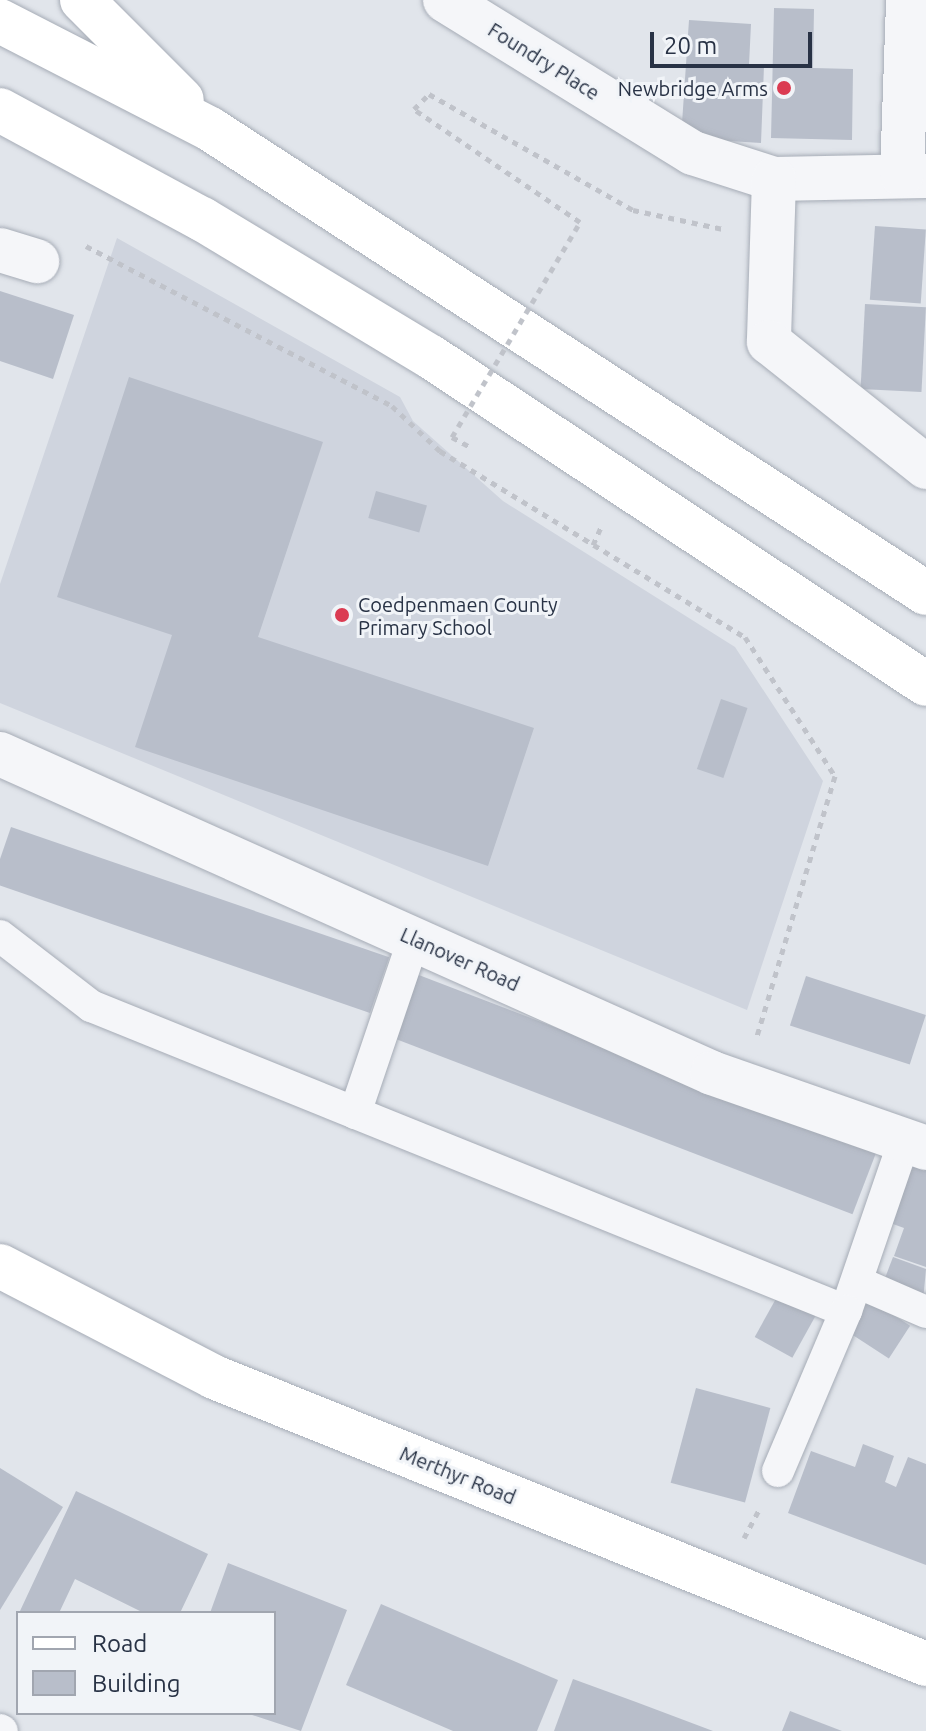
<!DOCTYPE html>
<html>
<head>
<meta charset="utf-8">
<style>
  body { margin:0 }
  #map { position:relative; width:926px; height:1731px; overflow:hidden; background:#e1e5eb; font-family:Ubuntu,sans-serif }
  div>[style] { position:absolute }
  .built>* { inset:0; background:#cfd4de }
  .building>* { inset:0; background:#b8beca; transform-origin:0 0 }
  .path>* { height:5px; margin-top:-2.5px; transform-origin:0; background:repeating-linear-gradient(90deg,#c0c3ca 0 6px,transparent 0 12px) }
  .roads { filter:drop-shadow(0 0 2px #a6acb6) drop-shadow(0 0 2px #a6acb6) }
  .lane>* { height:32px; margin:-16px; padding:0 16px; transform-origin:16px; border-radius:16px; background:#f5f6f9 }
  .street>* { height:44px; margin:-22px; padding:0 22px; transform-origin:22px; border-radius:22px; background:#f5f6f9 }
  .primary>* { height:44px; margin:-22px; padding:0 22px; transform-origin:22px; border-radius:22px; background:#fff }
  .highway>* { height:44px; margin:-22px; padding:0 22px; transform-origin:22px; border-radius:22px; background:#fff }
  .path-bridge>* { height:5px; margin-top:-2.5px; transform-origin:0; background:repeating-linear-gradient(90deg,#c0c3ca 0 6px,transparent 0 12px) }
  .dots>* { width:22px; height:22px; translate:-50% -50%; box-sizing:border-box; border:4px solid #f1f4f8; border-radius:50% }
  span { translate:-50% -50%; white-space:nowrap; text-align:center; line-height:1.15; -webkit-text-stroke:6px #f1f4f8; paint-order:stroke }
  .street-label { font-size:20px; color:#283245 }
  .poi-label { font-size:20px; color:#283245 }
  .right { translate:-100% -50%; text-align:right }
  .left { translate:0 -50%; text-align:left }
  .legend { position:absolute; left:16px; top:1611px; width:260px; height:104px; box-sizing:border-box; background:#f1f4f8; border:2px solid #a1a6b0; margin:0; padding:10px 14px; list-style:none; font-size:24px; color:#283245 }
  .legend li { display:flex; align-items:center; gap:16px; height:40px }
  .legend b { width:40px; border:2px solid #a1a6b0 }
  .scale { position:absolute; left:650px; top:32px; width:162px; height:36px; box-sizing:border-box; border:4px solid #283245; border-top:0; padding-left:10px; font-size:24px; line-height:28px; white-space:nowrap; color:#283245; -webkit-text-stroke:6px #f1f4f8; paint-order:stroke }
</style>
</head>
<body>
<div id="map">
  <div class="built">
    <div style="clip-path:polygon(117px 238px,400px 397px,413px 421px,503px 501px,735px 647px,823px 781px,747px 1010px,0 703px,0 584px)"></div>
  </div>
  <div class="building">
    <div style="clip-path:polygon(774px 8px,814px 9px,813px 68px,853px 69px,852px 140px,771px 138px)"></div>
    <div style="clip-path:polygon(689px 20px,751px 24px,749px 65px,764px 66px,761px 143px,681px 138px)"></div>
    <div style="left:875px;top:226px;width:51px;height:74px;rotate:4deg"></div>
    <div style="clip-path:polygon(0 291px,74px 315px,53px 379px,0 361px)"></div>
    <div style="left:865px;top:304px;width:61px;height:85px;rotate:3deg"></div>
    <div style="clip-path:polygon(129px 377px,323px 442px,258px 637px,534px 728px,488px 866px,135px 747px,172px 635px,57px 597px)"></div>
    <div style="left:376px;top:491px;width:53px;height:28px;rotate:16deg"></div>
    <div style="left:721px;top:699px;width:28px;height:74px;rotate:19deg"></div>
    <div style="left:11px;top:827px;width:400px;height:59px;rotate:19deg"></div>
    <div style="left:411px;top:972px;width:499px;height:68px;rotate:21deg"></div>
    <div style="left:806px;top:976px;width:126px;height:52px;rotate:18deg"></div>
    <div style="clip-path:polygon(904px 1157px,926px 1165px,926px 1267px,894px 1256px,904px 1228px,882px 1220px)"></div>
    <div style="clip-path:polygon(893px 1257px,926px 1269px,923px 1301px,882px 1286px)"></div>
    <div style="left:778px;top:1295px;width:43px;height:48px;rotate:29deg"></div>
    <div style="left:869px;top:1299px;width:49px;height:39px;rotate:33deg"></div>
    <div style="left:696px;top:1388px;width:77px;height:98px;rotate:15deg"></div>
    <div style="clip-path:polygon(863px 1444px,894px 1456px,885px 1482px,896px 1487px,908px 1457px,926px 1464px,926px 1565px,788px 1513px,811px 1451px,855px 1467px)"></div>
    <div style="clip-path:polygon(0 1468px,63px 1507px,0 1610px)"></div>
    <div style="clip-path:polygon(76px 1491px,208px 1554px,180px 1613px,144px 1613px,75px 1579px,59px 1613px,20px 1611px)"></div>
    <div style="clip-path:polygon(228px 1563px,347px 1610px,301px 1731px,246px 1713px,274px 1713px,274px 1613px,210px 1613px)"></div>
    <div style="clip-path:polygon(381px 1604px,558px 1680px,537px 1731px,453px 1731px,346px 1685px)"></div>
    <div style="clip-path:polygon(573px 1679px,636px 1702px,713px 1731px,554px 1731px)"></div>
    <div style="clip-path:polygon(790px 1711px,842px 1731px,782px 1731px)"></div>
  </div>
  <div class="path">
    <div style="left:580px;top:222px;width:201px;rotate:-145.8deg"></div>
    <div style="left:414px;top:109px;width:21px;rotate:-45deg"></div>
    <div style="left:429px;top:94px;width:235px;rotate:29.6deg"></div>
    <div style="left:633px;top:210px;width:92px;rotate:11.9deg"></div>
    <div style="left:86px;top:246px;width:345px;rotate:27.6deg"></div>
    <div style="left:392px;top:406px;width:66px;rotate:43.2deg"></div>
    <div style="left:440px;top:451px;width:357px;rotate:31.4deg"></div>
    <div style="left:745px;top:637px;width:166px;rotate:57.1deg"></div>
    <div style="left:835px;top:776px;width:271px;rotate:106.7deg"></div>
    <div style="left:452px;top:437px;width:21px;rotate:29deg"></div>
    <div style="left:593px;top:545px;width:20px;rotate:-66deg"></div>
    <div style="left:744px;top:1538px;width:34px;rotate:-62deg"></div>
  </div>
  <div class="roads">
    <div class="lane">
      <div style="left:0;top:936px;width:115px;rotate:37.6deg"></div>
      <div style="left:91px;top:1006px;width:814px;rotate:22deg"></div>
      <div style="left:846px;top:1311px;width:182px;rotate:-71.1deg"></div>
      <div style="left:355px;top:1113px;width:184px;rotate:-71.3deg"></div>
      <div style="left:857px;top:1282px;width:75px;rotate:23.5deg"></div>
      <div style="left:778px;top:1471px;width:174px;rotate:-67deg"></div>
      <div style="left:0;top:1730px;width:2px;rotate:27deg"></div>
    </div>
    <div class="street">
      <div style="left:445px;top:0;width:291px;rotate:31.7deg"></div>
      <div style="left:693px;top:153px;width:85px;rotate:17.8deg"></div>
      <div style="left:774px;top:179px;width:152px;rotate:-1.1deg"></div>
      <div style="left:902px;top:175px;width:175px;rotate:-88deg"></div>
      <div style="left:774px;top:179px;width:163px;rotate:91.8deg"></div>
      <div style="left:769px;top:342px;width:201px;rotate:38.5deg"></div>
      <div style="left:0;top:250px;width:39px;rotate:17deg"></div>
      <div style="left:0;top:754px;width:780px;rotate:24.13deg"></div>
      <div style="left:712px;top:1073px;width:227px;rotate:19.3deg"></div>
    </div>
    <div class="primary">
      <div style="left:0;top:1266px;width:241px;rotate:27.4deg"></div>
      <div style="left:214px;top:1377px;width:768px;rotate:21.95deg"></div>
    </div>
    <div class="highway">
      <div style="left:82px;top:0;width:141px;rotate:45deg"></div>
      <div style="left:0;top:21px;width:236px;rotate:27.2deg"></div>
      <div style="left:210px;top:129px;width:853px;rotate:32.95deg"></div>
      <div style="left:0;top:110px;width:230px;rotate:28.4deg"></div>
      <div style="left:202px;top:219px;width:267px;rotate:31.1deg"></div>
      <div style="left:431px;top:357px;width:593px;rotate:33.45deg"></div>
    </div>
  </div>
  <div class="path-bridge">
    <div style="left:452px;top:437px;width:250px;rotate:-59.2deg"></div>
  </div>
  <div class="dots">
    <div style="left:784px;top:88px;background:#db3b52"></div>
    <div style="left:342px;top:615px;background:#db3b52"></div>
  </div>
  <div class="street-label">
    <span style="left:544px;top:61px;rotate:32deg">Foundry Place</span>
    <span style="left:460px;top:959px;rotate:24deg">Llanover Road</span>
    <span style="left:458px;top:1475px;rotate:22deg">Merthyr Road</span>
  </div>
  <div class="poi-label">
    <span class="right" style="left:768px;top:88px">Newbridge Arms</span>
    <span class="left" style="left:358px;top:616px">Coedpenmaen County<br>Primary School</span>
  </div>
  <ul class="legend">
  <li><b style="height:10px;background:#fff"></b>Road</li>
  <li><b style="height:22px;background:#b8beca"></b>Building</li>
  </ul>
  <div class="scale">20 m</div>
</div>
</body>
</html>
